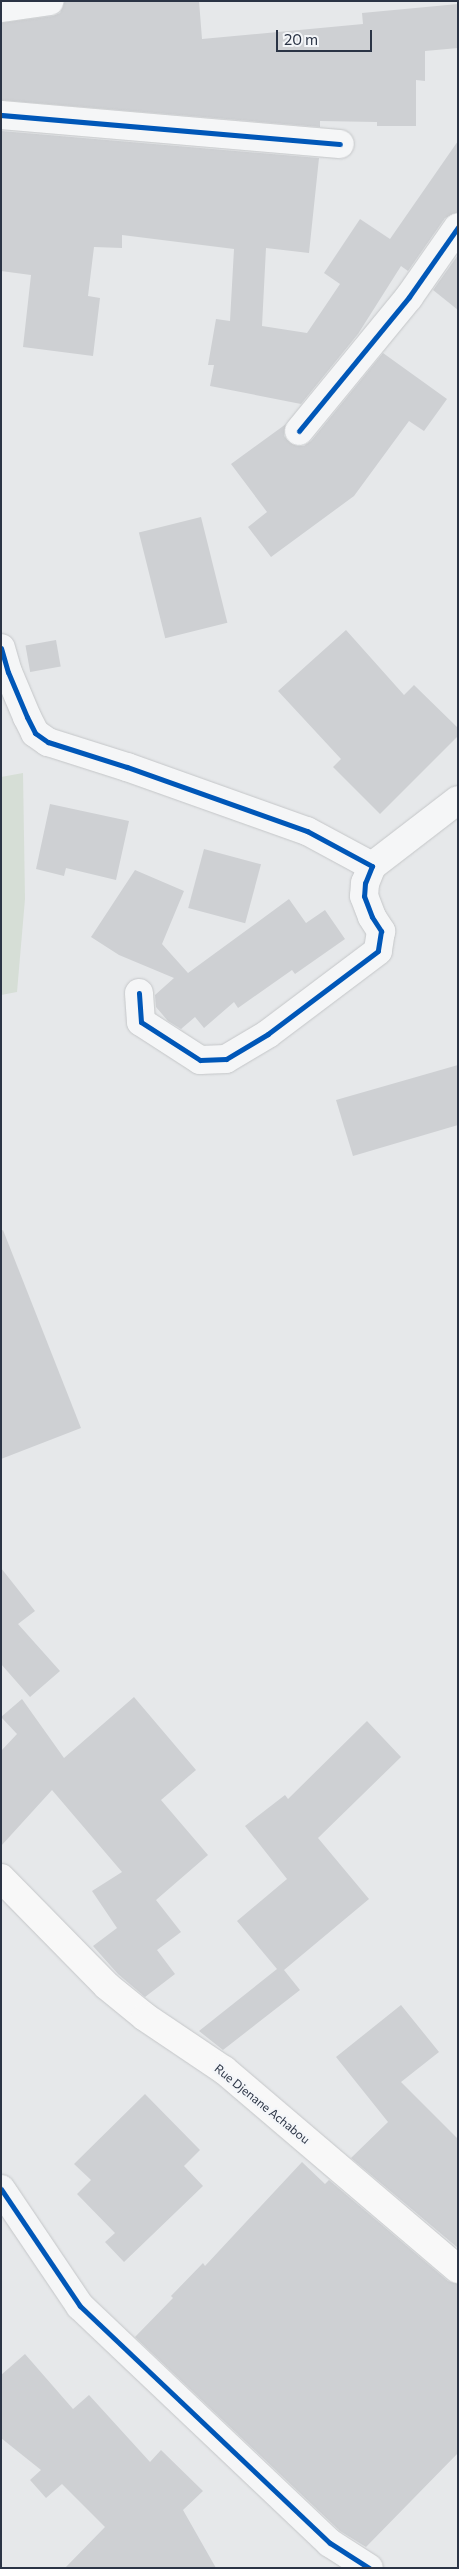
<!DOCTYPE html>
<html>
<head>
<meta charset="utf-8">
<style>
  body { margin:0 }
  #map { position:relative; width:459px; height:2569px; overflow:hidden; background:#e6e8ea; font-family:Commissioner,sans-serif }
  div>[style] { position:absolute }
  .green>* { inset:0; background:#d6ded6 }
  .building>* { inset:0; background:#ced0d3; transform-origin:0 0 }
  .roads { filter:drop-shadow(0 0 1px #c4c6c8) drop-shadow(0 0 1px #c4c6c8) }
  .minor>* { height:28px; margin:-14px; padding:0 14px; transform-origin:14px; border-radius:14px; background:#f5f6f7 }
  .major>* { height:28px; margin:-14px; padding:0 14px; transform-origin:14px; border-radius:14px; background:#f8f8f8 }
  .cycleway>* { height:5px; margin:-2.5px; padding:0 2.5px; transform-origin:2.5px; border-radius:2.5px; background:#0057b8 }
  span { translate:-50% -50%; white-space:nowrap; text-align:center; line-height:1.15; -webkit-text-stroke:4.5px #f4f6f9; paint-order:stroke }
  .street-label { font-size:12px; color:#2b3445 }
  .frame { position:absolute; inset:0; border:2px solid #2b3445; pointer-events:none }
  .scale { position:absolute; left:276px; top:30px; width:96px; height:22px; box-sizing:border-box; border:2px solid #2b3445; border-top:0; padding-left:6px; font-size:15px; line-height:18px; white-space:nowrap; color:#2b3445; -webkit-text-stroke:4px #f4f6f9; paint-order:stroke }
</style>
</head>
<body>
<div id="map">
  <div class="green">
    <div style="clip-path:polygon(23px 773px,25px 899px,17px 992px,1px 995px,1px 777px)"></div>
  </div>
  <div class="building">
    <div style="clip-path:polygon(65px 1px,199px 1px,202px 39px,363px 24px,362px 13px,458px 4px,458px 48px,425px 51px,425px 81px,416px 80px,416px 126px,377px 126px,377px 122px,320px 121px,320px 127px,1px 100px,1px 23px,53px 16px,60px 13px)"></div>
    <div style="clip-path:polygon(1px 131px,319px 158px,309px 253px,266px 248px,262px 326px,307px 333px,340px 284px,324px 273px,360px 219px,390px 239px,458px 141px,458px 212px,445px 218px,408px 271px,401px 266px,358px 334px,301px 404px,210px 386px,214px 365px,208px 365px,216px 319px,230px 321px,234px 249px,122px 235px,122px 248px,94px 247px,88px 296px,100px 298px,93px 356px,23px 347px,31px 275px,1px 271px)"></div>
    <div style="clip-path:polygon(458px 255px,458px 310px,433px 290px)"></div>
    <div style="clip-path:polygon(383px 353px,447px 399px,424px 431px,409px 421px,354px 496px,271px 557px,248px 527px,267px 512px,231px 464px,286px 424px,284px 436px,290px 443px,297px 446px,304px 446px,311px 441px)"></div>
    <div style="left:201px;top:517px;width:109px;height:64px;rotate:76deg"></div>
    <div style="clip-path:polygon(346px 630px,404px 695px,414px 685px,458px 728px,458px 736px,380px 814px,333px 767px,341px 759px,278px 691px)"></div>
    <div style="left:56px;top:640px;width:27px;height:31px;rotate:80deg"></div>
    <div style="clip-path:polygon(50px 804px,129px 821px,116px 880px,66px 868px,64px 876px,36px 869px)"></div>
    <div style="left:204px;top:849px;width:59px;height:61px;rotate:15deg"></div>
    <div style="clip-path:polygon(135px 870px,184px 891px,162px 944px,188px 973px,289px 899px,306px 923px,325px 910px,345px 939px,295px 974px,292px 970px,238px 1008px,234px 1002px,204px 1028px,195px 1017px,181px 1029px,168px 1021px,156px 1007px,155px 995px,174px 978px,119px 955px,91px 937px)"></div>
    <div style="clip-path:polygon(458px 1065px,458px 1125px,353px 1156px,336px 1100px)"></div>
    <div style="clip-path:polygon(3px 1230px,81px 1428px,1px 1459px,1px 1231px)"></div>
    <div style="clip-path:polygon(1px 1568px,35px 1611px,18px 1624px,60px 1671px,30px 1697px,1px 1664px)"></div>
    <div style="clip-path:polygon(134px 1697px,196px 1770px,161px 1800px,208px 1855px,156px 1900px,181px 1932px,157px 1950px,175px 1974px,145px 1997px,118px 1974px,93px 1946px,117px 1928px,92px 1891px,122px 1872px,52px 1790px,1px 1846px,1px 1751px,17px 1734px,1px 1717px,22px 1699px,64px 1758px)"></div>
    <div style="clip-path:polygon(367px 1721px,401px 1757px,318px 1838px,369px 1899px,284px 1970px,300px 1990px,223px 2050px,199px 2031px,277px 1969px,237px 1921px,287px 1879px,245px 1826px,285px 1795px,288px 1799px)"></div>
    <div style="clip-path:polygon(401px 2005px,439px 2052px,401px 2082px,458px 2139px,458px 2248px,351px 2158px,388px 2122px,336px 2057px)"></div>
    <div style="clip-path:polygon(145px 2094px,200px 2150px,184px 2166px,203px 2186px,124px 2262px,105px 2242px,115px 2233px,77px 2194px,91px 2180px,74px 2164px)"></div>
    <div style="clip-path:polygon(302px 2162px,325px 2184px,329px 2180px,448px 2281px,458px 2284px,458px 2453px,366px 2547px,340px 2531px,135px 2337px,173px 2298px,171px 2296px,203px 2263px,205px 2266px)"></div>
    <div style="clip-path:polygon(25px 2354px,73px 2409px,89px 2395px,150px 2462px,161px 2450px,203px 2491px,183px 2510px,216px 2568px,65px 2568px,105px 2527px,62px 2484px,46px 2498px,30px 2480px,41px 2470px,1px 2438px,1px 2375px)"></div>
  </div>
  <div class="roads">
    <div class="minor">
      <div style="left:1px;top:8px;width:49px;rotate:-8.1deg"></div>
      <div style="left:1px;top:115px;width:340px;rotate:4.9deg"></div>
      <div style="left:299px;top:431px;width:173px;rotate:-50.6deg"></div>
      <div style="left:409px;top:297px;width:85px;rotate:-55deg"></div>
      <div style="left:1px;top:648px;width:25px;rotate:74deg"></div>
      <div style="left:8px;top:672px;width:49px;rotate:67.1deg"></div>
      <div style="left:27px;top:717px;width:18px;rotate:63deg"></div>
      <div style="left:35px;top:733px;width:16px;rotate:35deg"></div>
      <div style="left:48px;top:742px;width:83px;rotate:17.6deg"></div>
      <div style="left:127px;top:767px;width:191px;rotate:19.6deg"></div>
      <div style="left:307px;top:831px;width:74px;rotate:28.3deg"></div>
      <div style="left:372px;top:866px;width:18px;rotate:112deg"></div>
      <div style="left:365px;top:883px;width:13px;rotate:94deg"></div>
      <div style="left:364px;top:896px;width:22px;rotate:69deg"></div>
      <div style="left:372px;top:917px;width:17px;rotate:57deg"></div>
      <div style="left:381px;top:931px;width:20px;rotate:99deg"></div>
      <div style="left:378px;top:951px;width:138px;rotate:143deg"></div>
      <div style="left:268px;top:1034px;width:49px;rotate:149.2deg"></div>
      <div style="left:226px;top:1059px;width:26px;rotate:178deg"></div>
      <div style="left:200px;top:1060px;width:70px;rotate:-147.2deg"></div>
      <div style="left:141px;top:1022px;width:29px;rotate:-94deg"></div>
      <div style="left:372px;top:866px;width:108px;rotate:-37.5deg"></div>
      <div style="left:1px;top:2189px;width:141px;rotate:56deg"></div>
      <div style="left:80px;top:2306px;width:344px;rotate:43.5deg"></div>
      <div style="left:330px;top:2543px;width:46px;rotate:32.7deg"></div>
    </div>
    <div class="major">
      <div style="left:1px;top:1878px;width:151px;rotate:45.5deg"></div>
      <div style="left:107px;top:1986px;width:49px;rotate:39.2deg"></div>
      <div style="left:145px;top:2017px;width:95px;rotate:33.9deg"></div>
      <div style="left:224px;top:2070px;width:307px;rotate:40.4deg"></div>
    </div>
  </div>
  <div class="cycleway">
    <div style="left:1px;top:115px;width:340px;rotate:4.9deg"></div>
    <div style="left:299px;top:431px;width:173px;rotate:-50.6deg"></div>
    <div style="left:409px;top:297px;width:85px;rotate:-55deg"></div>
    <div style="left:1px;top:648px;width:25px;rotate:74deg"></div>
    <div style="left:8px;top:672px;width:49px;rotate:67.1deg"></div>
    <div style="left:27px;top:717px;width:18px;rotate:63deg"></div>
    <div style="left:35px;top:733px;width:16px;rotate:35deg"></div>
    <div style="left:48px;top:742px;width:83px;rotate:17.6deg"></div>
    <div style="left:127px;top:767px;width:191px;rotate:19.6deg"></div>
    <div style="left:307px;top:831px;width:74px;rotate:28.3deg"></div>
    <div style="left:372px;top:866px;width:18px;rotate:112deg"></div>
    <div style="left:365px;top:883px;width:13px;rotate:94deg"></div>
    <div style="left:364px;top:896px;width:22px;rotate:69deg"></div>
    <div style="left:372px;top:917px;width:17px;rotate:57deg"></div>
    <div style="left:381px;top:931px;width:20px;rotate:99deg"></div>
    <div style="left:378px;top:951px;width:138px;rotate:143deg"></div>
    <div style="left:268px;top:1034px;width:49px;rotate:149.2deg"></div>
    <div style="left:226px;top:1059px;width:26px;rotate:178deg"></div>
    <div style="left:200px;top:1060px;width:70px;rotate:-147.2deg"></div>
    <div style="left:141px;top:1022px;width:29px;rotate:-94deg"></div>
    <div style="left:1px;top:2189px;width:141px;rotate:56deg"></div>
    <div style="left:80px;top:2306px;width:344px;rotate:43.5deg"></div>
    <div style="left:330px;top:2543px;width:46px;rotate:32.7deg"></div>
  </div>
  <div class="street-label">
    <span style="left:262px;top:2104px;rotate:39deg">Rue Djenane Achabou</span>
  </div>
  <div class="frame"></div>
  <div class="scale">20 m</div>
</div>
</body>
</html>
